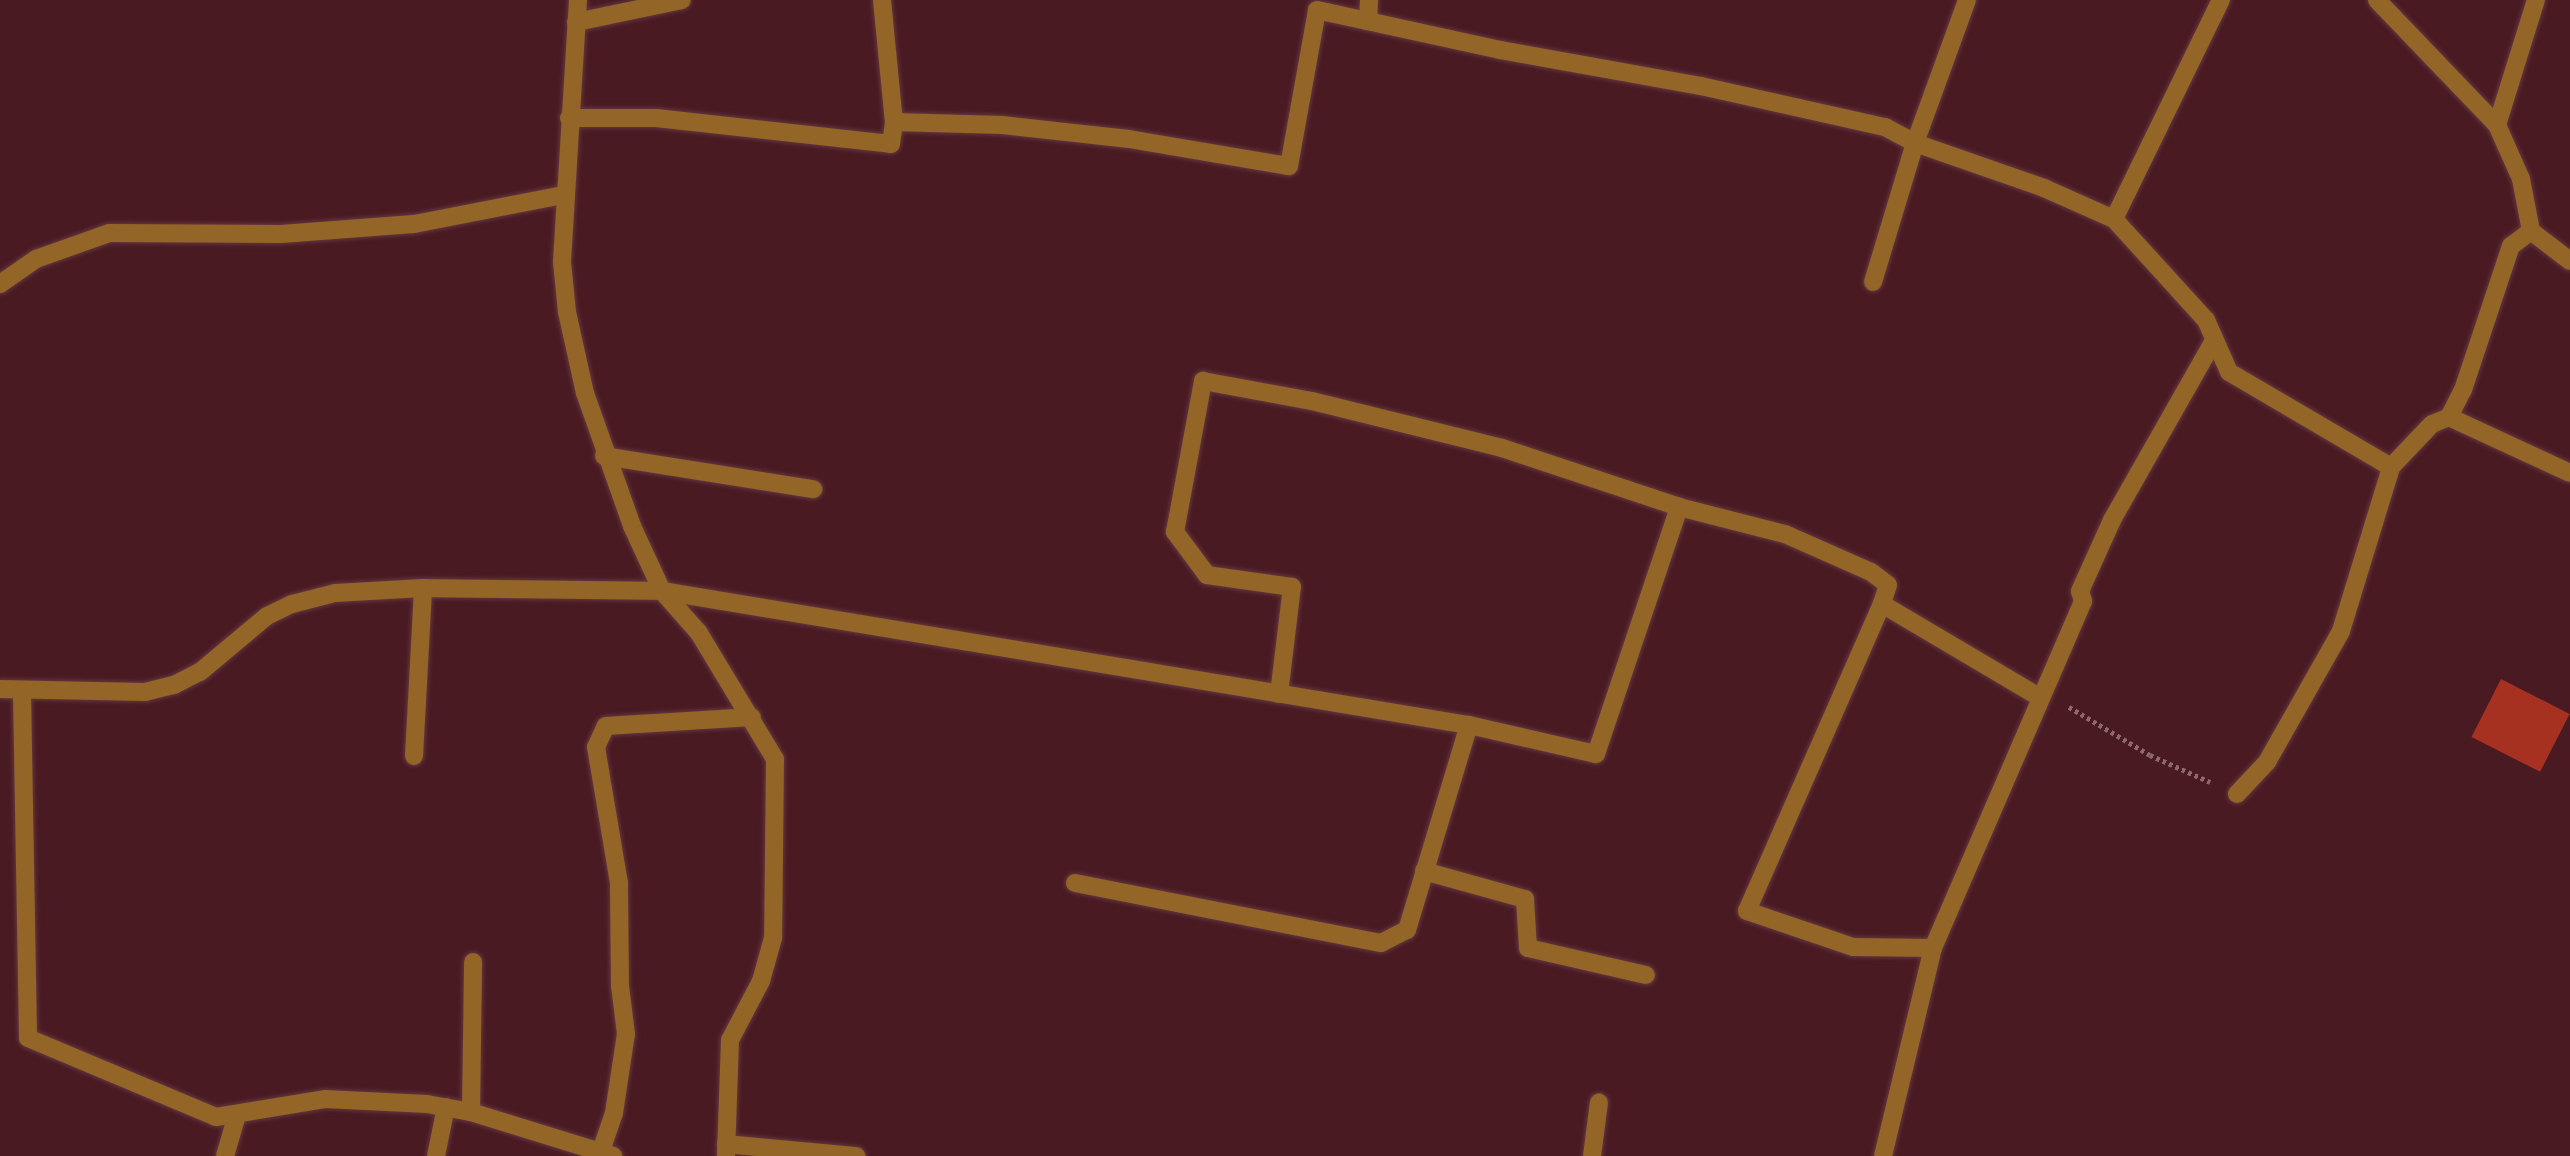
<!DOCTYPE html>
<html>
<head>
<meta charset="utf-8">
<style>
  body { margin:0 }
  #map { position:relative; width:2570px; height:1156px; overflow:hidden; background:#4a1a23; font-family:Helvetica,sans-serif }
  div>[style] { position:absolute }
  .building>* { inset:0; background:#a63121; transform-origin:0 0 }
  .path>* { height:4.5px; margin-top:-2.25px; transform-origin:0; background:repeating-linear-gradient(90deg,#8d686e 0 3.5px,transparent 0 7px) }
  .roads { filter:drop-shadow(0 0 2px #63373f) drop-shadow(0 0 2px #63373f) }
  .service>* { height:18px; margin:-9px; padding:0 9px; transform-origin:9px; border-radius:9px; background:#936527 }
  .minor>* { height:18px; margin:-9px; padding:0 9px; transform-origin:9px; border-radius:9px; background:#936527 }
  span { translate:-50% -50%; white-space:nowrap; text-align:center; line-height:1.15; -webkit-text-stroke:6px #230d11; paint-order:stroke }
</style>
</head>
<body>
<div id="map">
  <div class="building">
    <div style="left:2501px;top:679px;width:77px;height:65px;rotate:27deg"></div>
  </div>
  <div class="path">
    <div style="left:2069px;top:707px;width:94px;rotate:30.7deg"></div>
    <div style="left:2150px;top:755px;width:66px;rotate:24.2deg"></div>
  </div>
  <div class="roads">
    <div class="service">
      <div style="left:2449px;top:417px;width:133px;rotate:24.8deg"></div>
      <div style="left:414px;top:756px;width:168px;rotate:-86.9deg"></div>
      <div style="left:2237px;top:794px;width:44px;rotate:-46.8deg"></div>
      <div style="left:2267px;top:762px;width:150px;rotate:-60.5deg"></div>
      <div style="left:2341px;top:631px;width:171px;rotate:-73deg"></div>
      <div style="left:471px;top:1112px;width:150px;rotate:-89.2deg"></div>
      <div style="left:601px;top:1151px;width:40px;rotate:-71.1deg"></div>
      <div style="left:614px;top:1113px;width:80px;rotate:-81.4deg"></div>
      <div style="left:626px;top:1034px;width:48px;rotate:-97.1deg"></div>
      <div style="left:620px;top:986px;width:103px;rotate:-90.6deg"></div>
      <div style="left:619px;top:883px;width:138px;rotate:-99.6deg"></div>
      <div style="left:596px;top:747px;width:23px;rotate:-65deg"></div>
      <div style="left:606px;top:726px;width:146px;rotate:-3.5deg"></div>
      <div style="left:225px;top:1156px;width:43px;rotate:-73.7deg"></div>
      <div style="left:436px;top:1156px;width:50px;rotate:-78.5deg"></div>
      <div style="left:1592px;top:1156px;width:54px;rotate:-82.6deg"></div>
    </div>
    <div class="minor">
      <div style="left:578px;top:0;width:262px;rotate:93.5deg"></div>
      <div style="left:562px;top:262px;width:50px;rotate:84.3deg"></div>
      <div style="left:567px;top:312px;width:83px;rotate:77.5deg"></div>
      <div style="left:585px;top:393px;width:141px;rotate:70.5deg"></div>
      <div style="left:632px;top:526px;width:72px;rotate:65.2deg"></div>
      <div style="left:662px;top:591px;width:56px;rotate:48.6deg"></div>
      <div style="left:699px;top:633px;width:147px;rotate:58.9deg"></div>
      <div style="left:775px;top:759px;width:179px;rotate:90.6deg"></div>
      <div style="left:773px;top:938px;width:45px;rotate:105.6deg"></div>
      <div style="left:761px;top:981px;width:67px;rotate:117.7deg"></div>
      <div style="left:730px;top:1040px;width:116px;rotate:92deg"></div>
      <div style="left:882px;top:0;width:123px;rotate:84.4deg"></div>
      <div style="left:2377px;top:0;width:173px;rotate:46.2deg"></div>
      <div style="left:2497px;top:125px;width:59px;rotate:66deg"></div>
      <div style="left:2521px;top:179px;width:53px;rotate:79.1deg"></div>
      <div style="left:2531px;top:231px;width:49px;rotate:37.6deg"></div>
      <div style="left:1368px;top:21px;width:21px;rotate:-87deg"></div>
      <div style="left:576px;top:22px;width:108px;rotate:-11.7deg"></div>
      <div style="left:569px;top:118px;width:87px"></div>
      <div style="left:656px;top:118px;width:236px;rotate:6.3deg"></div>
      <div style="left:891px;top:144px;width:22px;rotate:-82deg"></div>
      <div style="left:894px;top:122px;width:108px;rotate:1.6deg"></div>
      <div style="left:1002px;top:125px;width:128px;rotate:6.3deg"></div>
      <div style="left:1129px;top:139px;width:162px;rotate:9.6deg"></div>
      <div style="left:1289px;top:166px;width:158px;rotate:-79.8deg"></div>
      <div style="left:1317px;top:10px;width:187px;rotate:12.3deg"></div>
      <div style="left:1500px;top:50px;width:204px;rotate:10.2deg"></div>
      <div style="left:1701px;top:86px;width:189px;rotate:12.6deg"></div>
      <div style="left:1885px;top:127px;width:34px;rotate:28deg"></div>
      <div style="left:1915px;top:143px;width:137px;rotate:19.2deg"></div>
      <div style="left:2044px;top:188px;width:77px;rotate:23.9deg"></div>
      <div style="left:2114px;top:219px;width:137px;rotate:47.7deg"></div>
      <div style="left:2206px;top:320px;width:57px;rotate:66.1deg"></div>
      <div style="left:2229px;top:372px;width:188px;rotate:30.4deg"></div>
      <div style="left:2391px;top:467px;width:59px;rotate:-46.4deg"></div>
      <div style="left:2432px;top:424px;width:18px;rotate:-22deg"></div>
      <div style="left:2449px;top:417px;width:30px;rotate:-63deg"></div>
      <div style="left:2463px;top:390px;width:152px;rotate:-71.6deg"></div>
      <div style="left:2511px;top:246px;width:25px;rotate:-37deg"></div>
      <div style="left:2497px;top:125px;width:131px;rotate:-72.7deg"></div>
      <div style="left:2114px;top:219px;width:244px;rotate:-64deg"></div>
      <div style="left:1873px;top:282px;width:145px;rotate:-73.2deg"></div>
      <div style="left:1915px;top:143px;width:152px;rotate:-70deg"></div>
      <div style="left:0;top:284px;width:44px;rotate:-34.8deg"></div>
      <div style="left:36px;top:259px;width:77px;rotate:-19.6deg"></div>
      <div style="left:109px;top:233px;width:172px;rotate:0.3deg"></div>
      <div style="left:281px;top:234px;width:133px;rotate:-4.3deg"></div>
      <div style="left:414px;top:224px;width:152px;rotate:-11deg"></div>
      <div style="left:604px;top:456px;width:212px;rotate:9deg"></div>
      <div style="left:0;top:689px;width:145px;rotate:1.2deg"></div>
      <div style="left:145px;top:692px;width:30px;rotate:-14deg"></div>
      <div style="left:174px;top:685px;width:29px;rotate:-27deg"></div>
      <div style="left:200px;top:672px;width:87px;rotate:-39.9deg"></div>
      <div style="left:267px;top:616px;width:28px;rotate:-26deg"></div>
      <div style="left:292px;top:604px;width:44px;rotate:-14.3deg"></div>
      <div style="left:335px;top:593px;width:88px;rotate:-3.3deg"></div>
      <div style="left:423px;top:588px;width:239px;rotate:0.7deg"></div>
      <div style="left:662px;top:591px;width:818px;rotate:9.43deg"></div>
      <div style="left:1469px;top:725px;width:130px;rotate:12.9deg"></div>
      <div style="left:1596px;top:754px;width:261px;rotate:-71.4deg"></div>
      <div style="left:22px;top:692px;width:346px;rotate:89deg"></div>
      <div style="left:28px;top:1038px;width:204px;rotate:22.8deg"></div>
      <div style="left:216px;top:1117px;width:110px;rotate:-9.4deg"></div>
      <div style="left:325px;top:1099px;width:102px;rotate:2.8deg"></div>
      <div style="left:427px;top:1104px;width:45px;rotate:10.3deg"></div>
      <div style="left:471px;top:1112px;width:149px;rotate:17.2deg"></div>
      <div style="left:1279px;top:694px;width:108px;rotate:-83.1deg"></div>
      <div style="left:1292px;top:587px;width:86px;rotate:-172deg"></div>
      <div style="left:1207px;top:575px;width:54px;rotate:-126.7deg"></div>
      <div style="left:1175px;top:532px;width:154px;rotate:-79.5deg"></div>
      <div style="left:1203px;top:381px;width:111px;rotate:10.4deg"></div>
      <div style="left:1312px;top:401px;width:196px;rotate:13.9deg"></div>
      <div style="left:1502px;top:448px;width:187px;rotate:18.4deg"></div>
      <div style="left:1679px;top:507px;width:109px;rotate:14.3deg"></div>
      <div style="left:1785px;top:534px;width:94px;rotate:23.8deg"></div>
      <div style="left:1871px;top:572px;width:21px;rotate:37deg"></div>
      <div style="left:1888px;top:585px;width:20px;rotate:108deg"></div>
      <div style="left:1424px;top:871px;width:105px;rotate:15.5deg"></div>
      <div style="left:1525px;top:899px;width:49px;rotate:86.5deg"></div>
      <div style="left:1528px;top:948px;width:121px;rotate:12.9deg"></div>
      <div style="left:1075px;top:883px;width:312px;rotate:11.1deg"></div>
      <div style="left:1381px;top:943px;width:29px;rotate:-27deg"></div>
      <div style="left:1407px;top:930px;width:214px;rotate:-73.2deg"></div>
      <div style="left:1933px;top:948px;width:80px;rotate:-179.3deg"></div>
      <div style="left:1853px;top:947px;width:112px;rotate:-161.2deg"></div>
      <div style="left:1747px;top:911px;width:335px;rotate:-66.3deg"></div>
      <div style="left:1882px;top:604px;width:182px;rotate:30.6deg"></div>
      <div style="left:726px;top:1144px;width:131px;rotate:5.3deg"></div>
      <div style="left:1883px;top:1156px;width:214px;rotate:-76.5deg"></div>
      <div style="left:1933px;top:948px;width:378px;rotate:-66.6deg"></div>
      <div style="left:2083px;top:601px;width:10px;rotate:-107deg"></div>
      <div style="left:2080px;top:591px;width:78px;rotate:-65.7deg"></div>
      <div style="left:2112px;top:520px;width:205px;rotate:-60.4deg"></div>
    </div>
  </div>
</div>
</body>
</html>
